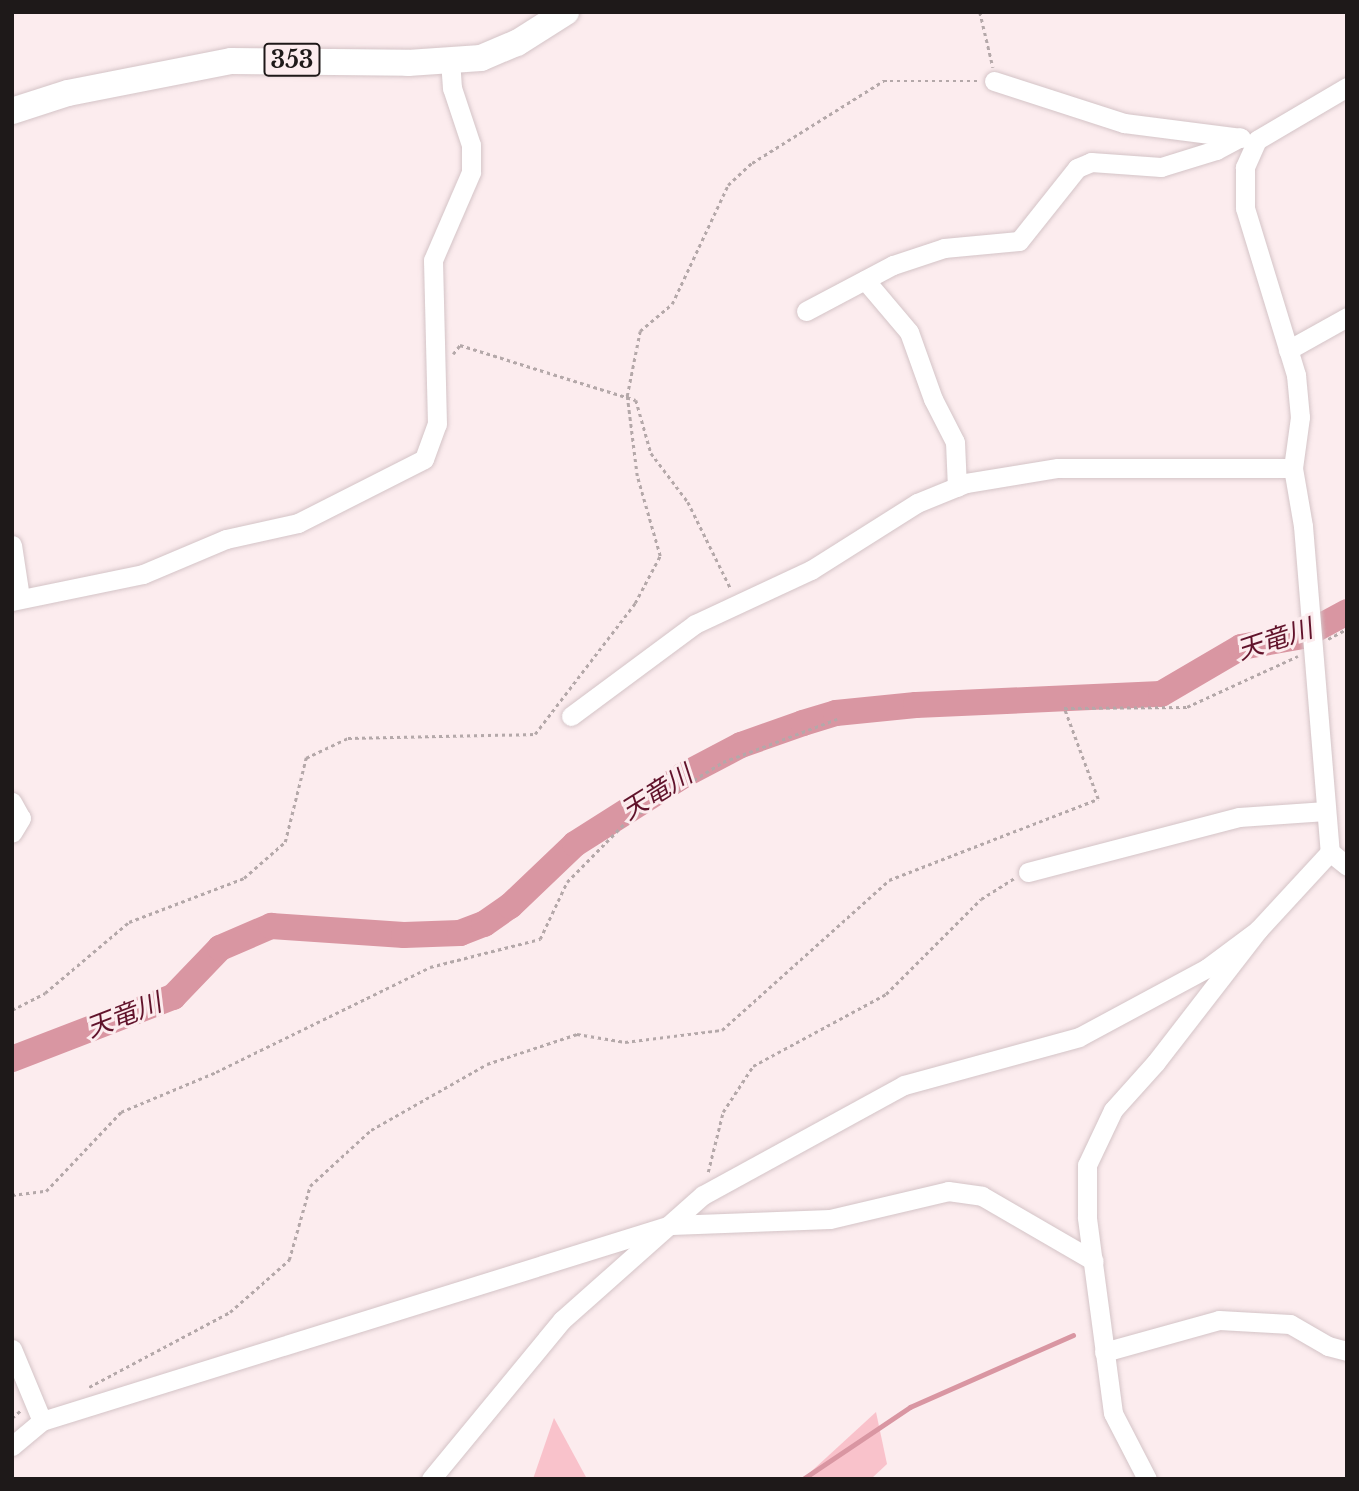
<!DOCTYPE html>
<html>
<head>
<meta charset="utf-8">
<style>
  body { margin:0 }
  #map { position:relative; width:1359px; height:1491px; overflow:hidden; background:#fcecee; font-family:"Libre Baskerville","Noto Sans JP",serif }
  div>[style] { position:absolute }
  .green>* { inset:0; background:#f9c2cb }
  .stream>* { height:4.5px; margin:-2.25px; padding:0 2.25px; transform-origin:2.25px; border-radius:2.25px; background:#d996a2 }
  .river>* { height:26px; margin:-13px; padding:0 13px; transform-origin:13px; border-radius:13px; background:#d996a2 }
  .path>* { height:2.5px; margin-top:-1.25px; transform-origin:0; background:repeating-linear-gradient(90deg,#b4a8a9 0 3.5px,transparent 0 7px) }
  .roads { filter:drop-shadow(0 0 2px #d4c4c7) drop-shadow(0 0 2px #d4c4c7) }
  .minor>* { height:19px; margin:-9.5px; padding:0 9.5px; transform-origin:9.5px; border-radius:9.5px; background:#fff }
  .highway>* { height:26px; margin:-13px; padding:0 13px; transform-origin:13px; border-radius:13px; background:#fff }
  span { translate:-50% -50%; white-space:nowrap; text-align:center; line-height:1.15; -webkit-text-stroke:6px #fcecee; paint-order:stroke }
  .shield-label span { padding:2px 5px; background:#fcecee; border:2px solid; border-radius:5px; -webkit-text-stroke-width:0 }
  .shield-label { font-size:23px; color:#1e1919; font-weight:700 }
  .water-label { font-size:26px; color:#61132b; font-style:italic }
  .frame { position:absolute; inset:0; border:14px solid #1e1919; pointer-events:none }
</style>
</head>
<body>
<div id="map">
  <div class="green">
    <div style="clip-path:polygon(876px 1412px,887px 1464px,871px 1479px,803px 1479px)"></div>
    <div style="clip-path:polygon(554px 1418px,587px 1479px,533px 1479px)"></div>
  </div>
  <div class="stream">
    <div style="left:803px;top:1479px;width:129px;rotate:-33.9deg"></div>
    <div style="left:910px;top:1407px;width:178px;rotate:-23.8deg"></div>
  </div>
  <div class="river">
    <div style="left:12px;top:1059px;width:173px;rotate:-21.1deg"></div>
    <div style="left:173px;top:997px;width:68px;rotate:-46.2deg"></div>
    <div style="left:220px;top:948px;width:56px;rotate:-23.3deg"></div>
    <div style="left:271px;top:926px;width:133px;rotate:3.9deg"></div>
    <div style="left:404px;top:935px;width:56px;rotate:-2deg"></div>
    <div style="left:460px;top:933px;width:26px;rotate:-21deg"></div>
    <div style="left:484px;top:924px;width:32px;rotate:-35deg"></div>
    <div style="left:510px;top:906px;width:90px;rotate:-43.6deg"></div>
    <div style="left:575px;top:844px;width:127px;rotate:-32.4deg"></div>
    <div style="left:682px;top:776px;width:67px;rotate:-27.7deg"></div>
    <div style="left:741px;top:745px;width:66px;rotate:-19.5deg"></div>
    <div style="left:803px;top:723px;width:34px;rotate:-17deg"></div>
    <div style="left:836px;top:713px;width:80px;rotate:-5.7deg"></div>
    <div style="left:916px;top:705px;width:245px;rotate:-2.6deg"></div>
    <div style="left:1161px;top:694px;width:93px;rotate:-30.4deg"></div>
    <div style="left:1241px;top:647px;width:63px;rotate:-10.1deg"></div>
    <div style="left:1303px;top:636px;width:50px;rotate:-28.6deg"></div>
  </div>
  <div class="path">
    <div style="left:980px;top:12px;width:57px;rotate:76.7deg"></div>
    <div style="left:453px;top:354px;width:11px;rotate:-52deg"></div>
    <div style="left:460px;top:345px;width:184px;rotate:17.4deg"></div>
    <div style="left:636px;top:400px;width:55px;rotate:74.2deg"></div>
    <div style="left:651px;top:453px;width:61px;rotate:52.9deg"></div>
    <div style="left:688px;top:502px;width:97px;rotate:63.7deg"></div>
    <div style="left:1328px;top:639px;width:21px;rotate:-28deg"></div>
    <div style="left:12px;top:1010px;width:37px;rotate:-27deg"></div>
    <div style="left:45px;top:993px;width:110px;rotate:-40.2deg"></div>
    <div style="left:129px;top:922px;width:123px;rotate:-20.9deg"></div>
    <div style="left:244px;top:878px;width:55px;rotate:-41.3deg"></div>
    <div style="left:285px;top:842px;width:87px;rotate:-76deg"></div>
    <div style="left:306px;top:758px;width:47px;rotate:-25.5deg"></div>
    <div style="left:348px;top:738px;width:187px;rotate:-1.2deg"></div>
    <div style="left:535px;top:734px;width:165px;rotate:-52.6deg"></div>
    <div style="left:635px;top:603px;width:53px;rotate:-62deg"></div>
    <div style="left:660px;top:556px;width:83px;rotate:-106deg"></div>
    <div style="left:637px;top:476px;width:81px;rotate:-97.1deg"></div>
    <div style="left:627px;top:396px;width:66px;rotate:-78.7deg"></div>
    <div style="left:640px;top:331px;width:42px;rotate:-40.2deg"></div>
    <div style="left:672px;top:304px;width:132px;rotate:-64.8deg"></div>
    <div style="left:728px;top:185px;width:33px;rotate:-43deg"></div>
    <div style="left:752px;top:163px;width:155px;rotate:-32deg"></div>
    <div style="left:883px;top:81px;width:94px"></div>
    <div style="left:708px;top:1172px;width:62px;rotate:-76deg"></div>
    <div style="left:723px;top:1112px;width:55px;rotate:-56.9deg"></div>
    <div style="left:753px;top:1066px;width:151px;rotate:-28.4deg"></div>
    <div style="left:886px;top:994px;width:134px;rotate:-45deg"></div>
    <div style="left:981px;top:899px;width:39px;rotate:-32deg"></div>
    <div style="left:12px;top:1195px;width:34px;rotate:-7deg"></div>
    <div style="left:46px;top:1191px;width:109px;rotate:-46.5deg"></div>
    <div style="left:121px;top:1112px;width:103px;rotate:-22.8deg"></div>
    <div style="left:216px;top:1072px;width:238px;rotate:-26.1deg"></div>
    <div style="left:430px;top:967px;width:114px;rotate:-14.3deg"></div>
    <div style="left:540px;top:939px;width:63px;rotate:-64.7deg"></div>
    <div style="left:567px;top:882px;width:87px;rotate:-45.5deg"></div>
    <div style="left:628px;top:820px;width:111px;rotate:-31.4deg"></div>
    <div style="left:723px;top:762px;width:122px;rotate:-20.7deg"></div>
    <div style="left:89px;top:1387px;width:160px;rotate:-28deg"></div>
    <div style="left:230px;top:1312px;width:79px;rotate:-41.4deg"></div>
    <div style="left:289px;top:1260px;width:77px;rotate:-74.2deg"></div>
    <div style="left:310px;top:1186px;width:83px;rotate:-42.6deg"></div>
    <div style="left:371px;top:1130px;width:133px;rotate:-29.6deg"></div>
    <div style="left:487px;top:1064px;width:95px;rotate:-18.4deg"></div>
    <div style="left:577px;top:1034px;width:49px;rotate:9.5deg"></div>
    <div style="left:625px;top:1042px;width:98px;rotate:-7.1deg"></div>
    <div style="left:722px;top:1030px;width:224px;rotate:-41.9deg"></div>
    <div style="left:889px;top:880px;width:224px;rotate:-21.2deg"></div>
    <div style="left:1098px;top:799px;width:97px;rotate:-110.5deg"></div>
    <div style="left:1064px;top:708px;width:123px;rotate:-0.5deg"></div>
    <div style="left:1187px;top:707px;width:122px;rotate:-24.7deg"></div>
    <div style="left:12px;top:1418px;width:11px;rotate:-41deg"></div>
  </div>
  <div class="roads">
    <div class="minor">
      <div style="left:994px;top:81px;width:137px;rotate:17.9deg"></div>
      <div style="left:1124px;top:123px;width:118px;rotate:7.3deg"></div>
      <div style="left:1347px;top:87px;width:104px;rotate:149.5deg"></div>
      <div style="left:1257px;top:140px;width:30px;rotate:114deg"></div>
      <div style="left:1245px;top:167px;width:41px;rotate:90deg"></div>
      <div style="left:1245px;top:208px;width:175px;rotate:73deg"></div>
      <div style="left:1296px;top:375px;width:42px;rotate:84.6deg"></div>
      <div style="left:1300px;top:417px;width:51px;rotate:97.8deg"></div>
      <div style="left:1293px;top:468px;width:59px;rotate:80.2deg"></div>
      <div style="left:1303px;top:526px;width:327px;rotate:85.3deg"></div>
      <div style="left:1330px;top:852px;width:22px;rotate:39deg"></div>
      <div style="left:865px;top:280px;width:68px;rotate:49.8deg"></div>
      <div style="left:909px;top:332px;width:71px;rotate:70.3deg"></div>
      <div style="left:933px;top:399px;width:48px;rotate:62.9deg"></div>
      <div style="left:955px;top:442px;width:45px;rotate:87.5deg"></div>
      <div style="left:806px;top:311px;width:98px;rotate:-27.9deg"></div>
      <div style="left:893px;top:265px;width:54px;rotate:-18.4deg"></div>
      <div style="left:944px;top:248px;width:75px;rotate:-5.3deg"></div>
      <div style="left:1019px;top:241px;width:93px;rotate:-51.5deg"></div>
      <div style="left:1077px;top:168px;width:15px;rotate:-23deg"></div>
      <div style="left:1091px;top:162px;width:70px;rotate:4.1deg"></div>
      <div style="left:1161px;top:167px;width:58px;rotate:-17.2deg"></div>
      <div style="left:1216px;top:150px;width:27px;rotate:-28deg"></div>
      <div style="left:1288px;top:350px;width:68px;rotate:-29.2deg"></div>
      <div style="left:12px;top:545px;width:53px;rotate:81.3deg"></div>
      <div style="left:12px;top:601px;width:134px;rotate:-11.6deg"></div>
      <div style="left:143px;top:574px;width:90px;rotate:-22.9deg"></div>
      <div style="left:226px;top:539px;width:74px;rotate:-12.5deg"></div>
      <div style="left:298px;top:523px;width:141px;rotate:-26.9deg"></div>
      <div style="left:424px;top:459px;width:37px;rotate:-70deg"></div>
      <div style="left:437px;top:424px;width:164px;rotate:-91.4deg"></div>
      <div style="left:433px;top:260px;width:96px;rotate:-66.6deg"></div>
      <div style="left:471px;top:172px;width:27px;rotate:-90deg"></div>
      <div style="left:471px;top:145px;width:60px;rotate:-108.4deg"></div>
      <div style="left:452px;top:88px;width:27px;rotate:-94deg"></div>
      <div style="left:571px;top:716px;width:154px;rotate:-36.6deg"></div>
      <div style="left:695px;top:624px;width:128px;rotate:-25deg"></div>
      <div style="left:811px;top:570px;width:125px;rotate:-32.3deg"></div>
      <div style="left:917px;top:503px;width:53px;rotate:-22.2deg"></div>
      <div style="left:966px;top:483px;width:93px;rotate:-9.3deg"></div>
      <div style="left:1058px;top:468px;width:235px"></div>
      <div style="left:12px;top:802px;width:18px;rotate:61deg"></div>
      <div style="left:21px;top:818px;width:17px;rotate:121deg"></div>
      <div style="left:1028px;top:872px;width:218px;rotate:-14.6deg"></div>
      <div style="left:1239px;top:817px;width:87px;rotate:-3.9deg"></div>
      <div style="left:12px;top:1349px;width:78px;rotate:67.4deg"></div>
      <div style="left:1104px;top:1352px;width:119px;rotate:-15.5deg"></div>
      <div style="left:1219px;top:1320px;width:71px;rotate:3.2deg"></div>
      <div style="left:1290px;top:1324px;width:44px;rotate:30.1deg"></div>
      <div style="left:1328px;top:1346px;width:20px;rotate:15deg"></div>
      <div style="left:12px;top:1446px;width:39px;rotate:-40deg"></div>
      <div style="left:42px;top:1421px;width:659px;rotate:-17.31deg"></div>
      <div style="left:671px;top:1225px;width:159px;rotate:-2.2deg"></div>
      <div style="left:830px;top:1219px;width:121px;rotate:-13.3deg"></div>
      <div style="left:948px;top:1191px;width:34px;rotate:8deg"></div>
      <div style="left:982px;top:1196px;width:129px;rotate:30.1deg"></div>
      <div style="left:431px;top:1479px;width:206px;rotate:-50.5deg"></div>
      <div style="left:562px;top:1320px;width:188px;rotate:-41.6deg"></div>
      <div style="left:703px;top:1195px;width:229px;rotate:-28.7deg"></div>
      <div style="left:904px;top:1085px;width:181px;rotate:-15.3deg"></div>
      <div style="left:1079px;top:1037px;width:145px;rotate:-28.3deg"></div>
      <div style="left:1207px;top:968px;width:64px;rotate:-36.7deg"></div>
      <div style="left:1147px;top:1479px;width:74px;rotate:-117.3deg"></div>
      <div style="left:1113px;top:1413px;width:198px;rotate:-97.6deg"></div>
      <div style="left:1087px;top:1217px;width:52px;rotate:-90deg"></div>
      <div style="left:1087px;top:1165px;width:61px;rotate:-64.7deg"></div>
      <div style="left:1113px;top:1110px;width:64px;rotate:-48.1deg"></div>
      <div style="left:1156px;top:1062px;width:167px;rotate:-52.3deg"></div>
      <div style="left:1258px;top:930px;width:106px;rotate:-47.3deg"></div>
    </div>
    <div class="highway">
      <div style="left:12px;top:111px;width:59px;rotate:-17.8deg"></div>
      <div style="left:68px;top:93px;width:166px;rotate:-11.1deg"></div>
      <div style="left:231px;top:61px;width:177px;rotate:0.6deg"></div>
      <div style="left:408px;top:63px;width:73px;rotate:-3.9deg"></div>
      <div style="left:481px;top:58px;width:39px;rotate:-23deg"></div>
      <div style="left:517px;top:43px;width:58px;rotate:-32.3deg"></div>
    </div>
  </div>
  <div class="shield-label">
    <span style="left:292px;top:60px">353</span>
  </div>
  <div class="water-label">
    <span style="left:1275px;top:640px;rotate:-18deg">天竜川</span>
    <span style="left:657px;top:793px;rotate:-32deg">天竜川</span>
    <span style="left:124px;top:1016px;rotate:-21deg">天竜川</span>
  </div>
  <div class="frame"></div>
</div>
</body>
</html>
